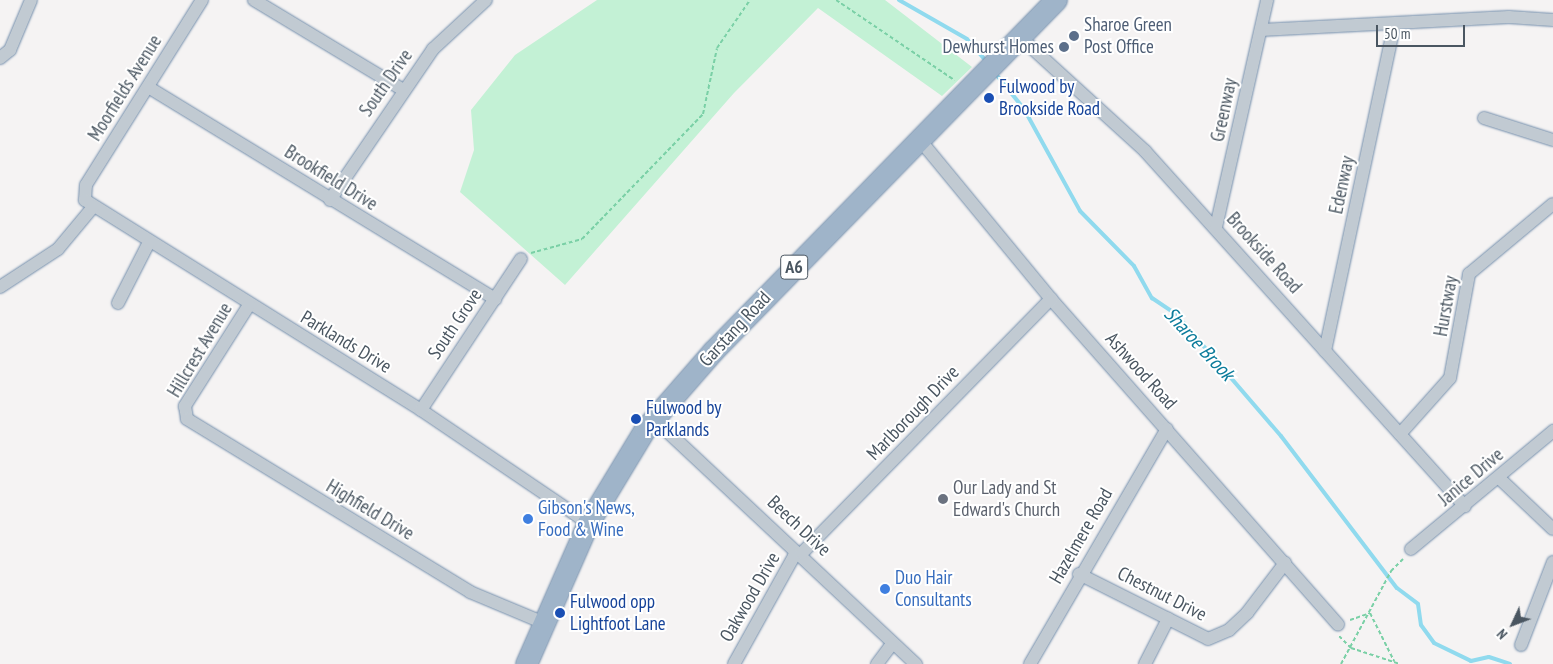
<!DOCTYPE html>
<html>
<head>
<meta charset="utf-8">
<style>
  body { margin:0 }
  #map { position:relative; width:1553px; height:664px; overflow:hidden; background:#f5f3f3; font-family:"PT Sans Narrow",sans-serif }
  div>[style] { position:absolute }
  .green>* { inset:0; background:#c3f1d5 }
  .stream>* { height:4px; margin:-2px; padding:0 2px; transform-origin:2px; border-radius:2px; background:#90daee }
  .path>* { height:2px; margin-top:-1px; transform-origin:0; background:repeating-linear-gradient(90deg,#7ad0a6 0 4px,transparent 0 6.5px) }
  .roads { filter:drop-shadow(0 0 1px #7690ad) drop-shadow(0 0 1px #7690ad) }
  .minor>* { height:12px; margin:-6px; padding:0 6px; transform-origin:6px; border-radius:6px; background:#c1cad2 }
  .trunk>* { height:21px; margin:-10.5px; padding:0 10.5px; transform-origin:10.5px; border-radius:10.5px; background:#9fb4c9 }
  .dots>* { width:14px; height:14px; translate:-50% -50%; box-sizing:border-box; border:2px solid #fff; border-radius:50% }
  span { translate:-50% -50%; white-space:nowrap; text-align:center; line-height:1.15; -webkit-text-stroke:4px #fff; paint-order:stroke }
  .shield-label span { padding:1px 4px; background:#fff; border:1px solid; border-radius:4px; -webkit-text-stroke-width:0 }
  .shield-label { font-size:18px; color:#4a5661; font-weight:700 }
  .service-label { font-size:19px; color:#4e5e75 }
  .left { translate:0 -50%; text-align:left }
  .right { translate:-100% -50%; text-align:right }
  .street-label { font-size:19px; color:#4a5661 }
  .transit-label { font-size:19px; color:#164399 }
  .worship-label { font-size:19px; color:#5b616d }
  .shop-label { font-size:19px; color:#366cbe }
  .water-label { font-size:20px; color:#0c7c9b; font-style:italic }
  .north { position:absolute; left:1488px; top:599px; width:50px; height:50px; -webkit-text-stroke:4px #fff; paint-order:stroke; rotate:227deg; font-size:14px; font-weight:700; line-height:20px; text-align:center; color:#4a5661 }
  .north::after { content:''; display:block; margin:auto; width:18px; height:22px; background:#4a5661; clip-path:polygon(50% 0,100% 100%,50% 72%,0 100%) }
  .scale { position:absolute; left:1376px; top:25px; width:89px; height:22px; box-sizing:border-box; border:2px solid #4a5661; border-top:0; padding-left:6px; font-size:15px; line-height:18px; white-space:nowrap; color:#4a5661; -webkit-text-stroke:4px #fff; paint-order:stroke }
</style>
</head>
<body>
<div id="map">
  <div class="green">
    <div style="clip-path:polygon(597px 0,885px 0,972px 67px,942px 96px,818px 8px,734px 93px,565px 285px,460px 192px,474px 150px,471px 110px,515px 55px)"></div>
  </div>
  <div class="stream">
    <div style="left:899px;top:0;width:78px;rotate:29.8deg"></div>
    <div style="left:967px;top:39px;width:29px;rotate:49deg"></div>
    <div style="left:995px;top:73px;width:46px;rotate:51.1deg"></div>
    <div style="left:1024px;top:109px;width:116px;rotate:61.2deg"></div>
    <div style="left:1080px;top:211px;width:77px;rotate:45.5deg"></div>
    <div style="left:1134px;top:266px;width:37px;rotate:61deg"></div>
    <div style="left:1152px;top:298px;width:29px;rotate:34deg"></div>
    <div style="left:1176px;top:314px;width:161px;rotate:49.3deg"></div>
    <div style="left:1281px;top:436px;width:191px;rotate:52.7deg"></div>
    <div style="left:1397px;top:588px;width:26px;rotate:37deg"></div>
    <div style="left:1418px;top:604px;width:21px;rotate:82deg"></div>
    <div style="left:1421px;top:625px;width:22px;rotate:54deg"></div>
    <div style="left:1434px;top:643px;width:41px;rotate:25.9deg"></div>
    <div style="left:1471px;top:661px;width:18px;rotate:-13deg"></div>
    <div style="left:1489px;top:657px;width:22px;rotate:18deg"></div>
  </div>
  <div class="path">
    <div style="left:836px;top:0;width:143px;rotate:34.1deg"></div>
    <div style="left:531px;top:253px;width:53px;rotate:-15.4deg"></div>
    <div style="left:582px;top:239px;width:174px;rotate:-45.9deg"></div>
    <div style="left:703px;top:114px;width:67px;rotate:-78deg"></div>
    <div style="left:717px;top:48px;width:58px;rotate:-55.5deg"></div>
    <div style="left:1350px;top:620px;width:21px;rotate:-19deg"></div>
    <div style="left:1370px;top:613px;width:54px;rotate:63.4deg"></div>
    <div style="left:1339px;top:636px;width:17px;rotate:45deg"></div>
    <div style="left:1351px;top:648px;width:52px;rotate:18.1deg"></div>
    <div style="left:1341px;top:664px;width:106px;rotate:-61.7deg"></div>
    <div style="left:1391px;top:571px;width:17px;rotate:-45deg"></div>
  </div>
  <div class="roads">
    <div class="minor">
      <div style="left:202px;top:0;width:218px;rotate:122.1deg"></div>
      <div style="left:86px;top:185px;width:15px;rotate:94deg"></div>
      <div style="left:85px;top:200px;width:396px;rotate:32deg"></div>
      <div style="left:421px;top:410px;width:202px;rotate:34.1deg"></div>
      <div style="left:254px;top:0;width:174px;rotate:31.1deg"></div>
      <div style="left:1261px;top:30px;width:248px;rotate:-3deg"></div>
      <div style="left:1509px;top:17px;width:44px;rotate:3.9deg"></div>
      <div style="left:1021px;top:38px;width:168px;rotate:42.3deg"></div>
      <div style="left:1145px;top:151px;width:478px;rotate:48deg"></div>
      <div style="left:0;top:58px;width:13px;rotate:-39deg"></div>
      <div style="left:10px;top:50px;width:54px;rotate:-67.2deg"></div>
      <div style="left:148px;top:87px;width:407px;rotate:31.4deg"></div>
      <div style="left:1484px;top:118px;width:72px;rotate:17.7deg"></div>
      <div style="left:920px;top:140px;width:206px;rotate:50.5deg"></div>
      <div style="left:1051px;top:299px;width:434px;rotate:48.6deg"></div>
      <div style="left:330px;top:200px;width:183px;rotate:-55.7deg"></div>
      <div style="left:433px;top:49px;width:72px;rotate:-42.8deg"></div>
      <div style="left:1216px;top:227px;width:233px;rotate:-77.3deg"></div>
      <div style="left:0;top:287px;width:69px;rotate:-33.2deg"></div>
      <div style="left:58px;top:249px;width:55px;rotate:-50.2deg"></div>
      <div style="left:118px;top:303px;width:66px;rotate:-63deg"></div>
      <div style="left:249px;top:305px;width:120px;rotate:122.4deg"></div>
      <div style="left:185px;top:406px;width:13px;rotate:81deg"></div>
      <div style="left:187px;top:419px;width:332px;rotate:31.4deg"></div>
      <div style="left:470px;top:592px;width:80px;rotate:22.7deg"></div>
      <div style="left:1325px;top:351px;width:332px;rotate:-78deg"></div>
      <div style="left:421px;top:410px;width:181px;rotate:-56.5deg"></div>
      <div style="left:654px;top:419px;width:359px;rotate:43.1deg"></div>
      <div style="left:1400px;top:434px;width:75px;rotate:-48.2deg"></div>
      <div style="left:1450px;top:378px;width:106px;rotate:-79.6deg"></div>
      <div style="left:1469px;top:274px;width:109px;rotate:-39.8deg"></div>
      <div style="left:1499px;top:478px;width:74px;rotate:43.4deg"></div>
      <div style="left:1411px;top:549px;width:185px;rotate:-39.7deg"></div>
      <div style="left:1079px;top:574px;width:144px;rotate:26.7deg"></div>
      <div style="left:1208px;top:639px;width:23px;rotate:-23deg"></div>
      <div style="left:1229px;top:630px;width:25px;rotate:-43deg"></div>
      <div style="left:1247px;top:613px;width:63px;rotate:-52.8deg"></div>
      <div style="left:1521px;top:645px;width:89px;rotate:-68.9deg"></div>
      <div style="left:734px;top:664px;width:124px;rotate:-60.9deg"></div>
      <div style="left:794px;top:556px;width:9px;rotate:-21deg"></div>
      <div style="left:802px;top:553px;width:356px;rotate:-45.6deg"></div>
      <div style="left:877px;top:664px;width:26px;rotate:-53deg"></div>
      <div style="left:1030px;top:664px;width:272px;rotate:-59.8deg"></div>
      <div style="left:1145px;top:664px;width:51px;rotate:-62.9deg"></div>
    </div>
    <div class="trunk">
      <div style="left:526px;top:664px;width:154px;rotate:-66.3deg"></div>
      <div style="left:588px;top:523px;width:110px;rotate:-58.8deg"></div>
      <div style="left:645px;top:429px;width:103px;rotate:-48.9deg"></div>
      <div style="left:713px;top:351px;width:491px;rotate:-45.7deg"></div>
    </div>
  </div>
  <div class="dots">
    <div style="left:1074px;top:36px;background:#5c6f8a"></div>
    <div style="left:1064px;top:47px;background:#5c6f8a"></div>
    <div style="left:989px;top:98px;background:#1a4fb4"></div>
    <div style="left:636px;top:419px;background:#1a4fb4"></div>
    <div style="left:943px;top:499px;background:#6b7280"></div>
    <div style="left:528px;top:519px;background:#3f7fe0"></div>
    <div style="left:885px;top:589px;background:#3f7fe0"></div>
    <div style="left:560px;top:613px;background:#1a4fb4"></div>
  </div>
  <div class="shield-label">
    <span style="left:794px;top:267px">A6</span>
  </div>
  <div class="service-label">
    <span class="left" style="left:1084px;top:36px">Sharoe Green<br>Post Office</span>
    <span class="right" style="left:1054px;top:47px">Dewhurst Homes</span>
  </div>
  <div class="street-label">
    <span style="left:386px;top:83px;rotate:-55deg">South Drive</span>
    <span style="left:125px;top:88px;rotate:-58deg">Moorfields Avenue</span>
    <span style="left:1224px;top:110px;rotate:-78deg">Greenway</span>
    <span style="left:331px;top:178px;rotate:32deg">Brookfield Drive</span>
    <span style="left:1342px;top:185px;rotate:-78deg">Edenway</span>
    <span style="left:1264px;top:253px;rotate:48deg">Brookside Road</span>
    <span style="left:1446px;top:306px;rotate:-80deg">Hurstway</span>
    <span style="left:455px;top:324px;rotate:-56deg">South Grove</span>
    <span style="left:735px;top:329px;rotate:-47deg">Garstang Road</span>
    <span style="left:346px;top:342px;rotate:31deg">Parklands Drive</span>
    <span style="left:200px;top:350px;rotate:-59deg">Hillcrest Avenue</span>
    <span style="left:1141px;top:371px;rotate:48deg">Ashwood Road</span>
    <span style="left:913px;top:413px;rotate:-46deg">Marlborough Drive</span>
    <span style="left:1471px;top:477px;rotate:-40deg">Janice Drive</span>
    <span style="left:370px;top:510px;rotate:31deg">Highfield Drive</span>
    <span style="left:799px;top:526px;rotate:43deg">Beech Drive</span>
    <span style="left:1081px;top:536px;rotate:-60deg">Hazelmere Road</span>
    <span style="left:1162px;top:594px;rotate:27deg">Chestnut Drive</span>
    <span style="left:750px;top:597px;rotate:-60deg">Oakwood Drive</span>
  </div>
  <div class="transit-label">
    <span class="left" style="left:999px;top:98px">Fulwood by<br>Brookside Road</span>
    <span class="left" style="left:646px;top:419px">Fulwood by<br>Parklands</span>
    <span class="left" style="left:570px;top:613px">Fulwood opp<br>Lightfoot Lane</span>
  </div>
  <div class="worship-label">
    <span class="left" style="left:953px;top:499px">Our Lady and St<br>Edward's Church</span>
  </div>
  <div class="shop-label">
    <span class="left" style="left:538px;top:519px">Gibson's News,<br>Food &amp; Wine</span>
    <span class="left" style="left:895px;top:589px">Duo Hair<br>Consultants</span>
  </div>
  <div class="water-label">
    <span style="left:1199px;top:344px;rotate:47deg">Sharoe Brook</span>
  </div>
  <div class="north">N</div>
  <div class="scale">50 m</div>
</div>
</body>
</html>
